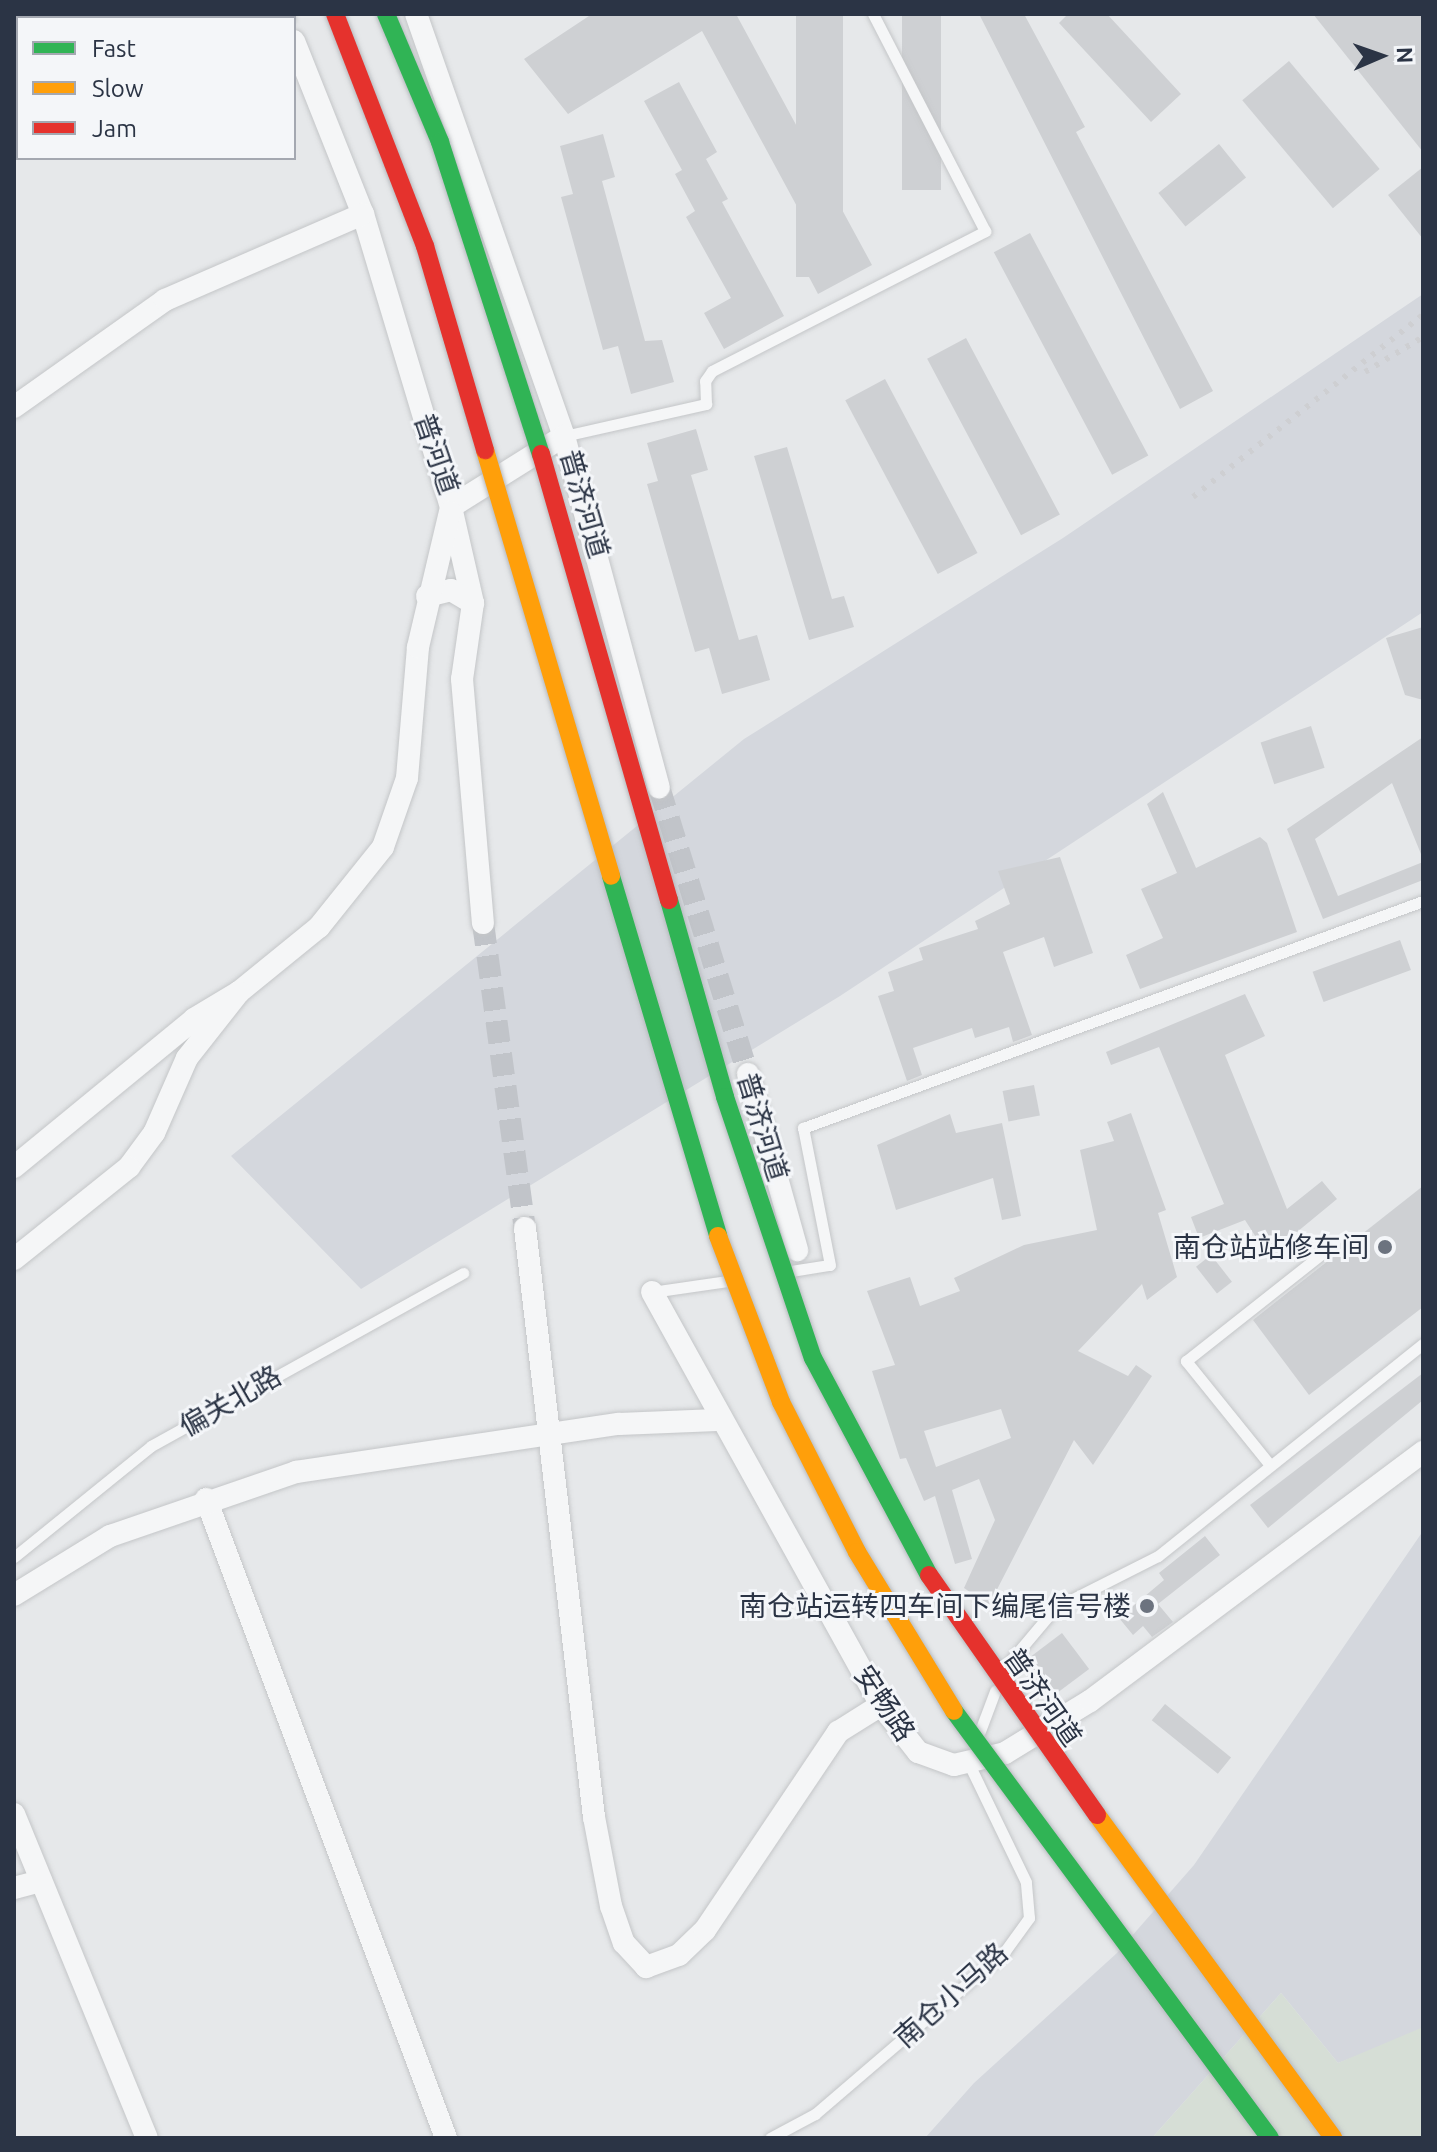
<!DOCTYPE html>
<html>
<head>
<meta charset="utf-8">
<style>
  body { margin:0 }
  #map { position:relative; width:1437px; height:2152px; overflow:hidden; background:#e6e8ea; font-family:Ubuntu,"Noto Sans SC",sans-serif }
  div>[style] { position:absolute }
  .built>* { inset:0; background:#d4d7dd }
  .green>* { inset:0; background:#d6ded6 }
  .building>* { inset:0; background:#ced0d3; transform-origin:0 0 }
  .street-tunnel>* { height:22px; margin-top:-11px; transform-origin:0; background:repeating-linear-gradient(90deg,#c1c4c9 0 22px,transparent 0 33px) }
  .roads { filter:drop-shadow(0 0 2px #c4c6c8) drop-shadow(0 0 2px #c4c6c8) }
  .lane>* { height:11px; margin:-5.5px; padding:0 5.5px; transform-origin:5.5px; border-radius:5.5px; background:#f5f6f7 }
  .street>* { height:22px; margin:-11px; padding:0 11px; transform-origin:11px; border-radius:11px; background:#f5f6f7 }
  .rail>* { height:6px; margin-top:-3px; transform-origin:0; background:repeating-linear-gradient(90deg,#cecfd2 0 4px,transparent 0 12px) }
  .bridges { filter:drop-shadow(0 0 2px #b8bbbf) drop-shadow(0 0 2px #b8bbbf) }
  .fast-bridge>* { height:18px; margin:-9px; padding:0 9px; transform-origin:9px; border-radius:9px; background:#30b455 }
  .slow-bridge>* { height:18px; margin:-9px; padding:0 9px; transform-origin:9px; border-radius:9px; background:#ff9f0a }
  .jam-bridge>* { height:18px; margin:-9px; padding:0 9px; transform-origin:9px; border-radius:9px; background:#e5322d }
  .dots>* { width:22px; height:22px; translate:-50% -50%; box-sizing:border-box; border:4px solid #f4f6f9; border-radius:50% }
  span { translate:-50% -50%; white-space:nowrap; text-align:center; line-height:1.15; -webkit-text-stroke:6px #f4f6f9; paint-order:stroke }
  .street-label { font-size:28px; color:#2b3445 }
  .poi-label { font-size:28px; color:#2b3445 }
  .right { translate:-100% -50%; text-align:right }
  .frame { position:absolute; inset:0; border:16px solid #2b3445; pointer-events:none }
  .legend { position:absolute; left:16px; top:16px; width:280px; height:144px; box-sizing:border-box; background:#f4f6f9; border:2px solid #a4a8b1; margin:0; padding:10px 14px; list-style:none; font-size:24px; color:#2b3445 }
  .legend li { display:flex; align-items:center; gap:16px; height:40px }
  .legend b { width:40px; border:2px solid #a4a8b1 }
  .north { position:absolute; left:1341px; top:16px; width:80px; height:80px; -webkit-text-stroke:6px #f4f6f9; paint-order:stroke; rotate:88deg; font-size:22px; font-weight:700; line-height:32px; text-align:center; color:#2b3445 }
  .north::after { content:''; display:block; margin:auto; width:28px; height:36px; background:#2b3445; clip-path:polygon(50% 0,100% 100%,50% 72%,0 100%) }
</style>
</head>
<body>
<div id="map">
  <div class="built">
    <div style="clip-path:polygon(1423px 294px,1423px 612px,840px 996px,361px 1289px,231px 1156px,744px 739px,1063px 538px)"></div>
    <div style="clip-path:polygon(1423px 1531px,1423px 2031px,1338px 2063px,1281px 1993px,1152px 2138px,925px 2138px,974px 2083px,1117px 1953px,1194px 1865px)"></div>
  </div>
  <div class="green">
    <div style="clip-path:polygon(1281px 1993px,1338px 2063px,1421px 2028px,1423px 2138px,1152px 2138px)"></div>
  </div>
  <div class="building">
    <div style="clip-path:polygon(592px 14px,736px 14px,872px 265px,818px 294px,800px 260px,820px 249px,702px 31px,568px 114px,524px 59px)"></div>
    <div style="left:796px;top:14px;width:47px;height:263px"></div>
    <div style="left:902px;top:14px;width:39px;height:176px"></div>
    <div style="clip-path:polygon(979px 14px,1024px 14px,1085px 127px,1076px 132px,1213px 391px,1180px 409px)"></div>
    <div style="clip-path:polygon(1068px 14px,1107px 14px,1181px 94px,1151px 122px,1059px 23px)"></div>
    <div style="clip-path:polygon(1313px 14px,1423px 14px,1423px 152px)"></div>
    <div style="left:1289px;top:61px;width:141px;height:61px;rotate:50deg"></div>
    <div style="clip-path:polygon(679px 82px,717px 152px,706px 159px,728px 199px,722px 202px,784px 316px,724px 349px,704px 313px,731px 298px,686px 217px,695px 211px,675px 174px,682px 170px,644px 101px)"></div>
    <div style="clip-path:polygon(603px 134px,615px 177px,602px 181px,645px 341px,662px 340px,674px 382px,631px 394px,618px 346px,603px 350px,561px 197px,573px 194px,560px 146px)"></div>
    <div style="left:1219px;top:144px;width:43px;height:78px;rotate:51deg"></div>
    <div style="clip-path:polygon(1423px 167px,1423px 239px,1388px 195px)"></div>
    <div style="left:1030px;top:233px;width:252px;height:41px;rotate:62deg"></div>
    <div style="left:966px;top:338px;width:200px;height:44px;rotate:62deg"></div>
    <div style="left:885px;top:379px;width:197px;height:45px;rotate:62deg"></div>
    <div style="clip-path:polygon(696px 429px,708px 470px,691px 475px,739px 640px,757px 635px,770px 680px,722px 694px,709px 648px,695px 652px,647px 484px,658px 481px,647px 443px)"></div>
    <div style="clip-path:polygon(787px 447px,832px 599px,844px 596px,854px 627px,809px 640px,754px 456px)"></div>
    <div style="clip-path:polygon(1423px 627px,1423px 700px,1405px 695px,1386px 638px)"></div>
    <div style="left:1311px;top:726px;width:44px;height:53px;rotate:72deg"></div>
    <div style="clip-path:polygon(1423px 737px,1423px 859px,1392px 783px,1315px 839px,1338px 896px,1423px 862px,1423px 880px,1323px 919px,1287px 829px)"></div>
    <div style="clip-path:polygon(1163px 792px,1196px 868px,1260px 837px,1267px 843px,1297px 932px,1140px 989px,1126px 955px,1163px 938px,1141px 889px,1177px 873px,1147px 804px)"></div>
    <div style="clip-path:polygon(1060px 857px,1093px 953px,1054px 967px,1044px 937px,1003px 952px,1032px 1035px,1013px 1042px,1009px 1027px,975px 1038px,972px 1028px,913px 1048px,922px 1075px,907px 1081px,878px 996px,894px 991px,888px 972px,923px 960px,919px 948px,978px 929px,975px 921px,1010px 904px,998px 871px)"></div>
    <div style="left:1400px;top:940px;width:32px;height:93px;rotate:70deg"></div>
    <div style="clip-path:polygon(1245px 994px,1265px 1036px,1225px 1055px,1287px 1209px,1322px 1181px,1337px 1199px,1268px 1256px,1245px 1220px,1199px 1238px,1191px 1217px,1224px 1204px,1159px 1047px,1111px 1065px,1106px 1052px)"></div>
    <div style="left:1034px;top:1085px;width:31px;height:32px;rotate:79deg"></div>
    <div style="clip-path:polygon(evenodd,1131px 1113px,1166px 1210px,1158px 1213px,1177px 1277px,1147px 1300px,1142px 1284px,1078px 1351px,1128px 1376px,1136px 1365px,1152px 1376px,1093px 1465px,1074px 1440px,989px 1605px,964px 1588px,995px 1520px,979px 1479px,952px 1490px,972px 1559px,955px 1564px,935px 1496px,924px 1501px,906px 1458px,900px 1459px,872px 1371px,895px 1365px,867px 1291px,910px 1277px,920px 1306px,960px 1291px,954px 1278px,1024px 1245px,1097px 1230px,1080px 1150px,1114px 1141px,1107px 1122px,1131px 1113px,1001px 1409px,1011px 1438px,936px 1467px,924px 1431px,1001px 1409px)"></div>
    <div style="clip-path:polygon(950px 1114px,956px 1133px,1002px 1123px,1021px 1216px,1002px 1220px,993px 1178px,896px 1210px,877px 1145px)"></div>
    <div style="clip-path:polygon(1423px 1186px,1423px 1307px,1309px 1395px,1253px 1320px)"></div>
    <div style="left:1211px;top:1255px;width:34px;height:19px;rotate:52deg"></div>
    <div style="clip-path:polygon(1423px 1373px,1423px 1400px,1268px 1528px,1250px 1505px)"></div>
    <div style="clip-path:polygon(1205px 1536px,1220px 1555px,1158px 1604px,1173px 1622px,1152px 1637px,1143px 1626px,1133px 1635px,1119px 1618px,1164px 1580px,1159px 1573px)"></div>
    <div style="left:1062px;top:1633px;width:45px;height:46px;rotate:53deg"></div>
    <div style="left:1165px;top:1704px;width:85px;height:21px;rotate:39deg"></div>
  </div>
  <div class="street-tunnel">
    <div style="left:659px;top:787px;width:300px;rotate:72.8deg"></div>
    <div style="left:483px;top:923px;width:308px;rotate:82.2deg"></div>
  </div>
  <div class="roads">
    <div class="lane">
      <div style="left:564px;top:436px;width:146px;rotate:-12.7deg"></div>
      <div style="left:706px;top:404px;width:23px;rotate:-92deg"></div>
      <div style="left:705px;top:381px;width:12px;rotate:-55deg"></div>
      <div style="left:712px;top:371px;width:307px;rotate:-27.1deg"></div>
      <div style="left:985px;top:231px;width:244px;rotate:-117.3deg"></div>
      <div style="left:791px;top:1271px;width:39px;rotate:-9deg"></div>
      <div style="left:830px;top:1265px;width:140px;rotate:-101.1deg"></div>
      <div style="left:803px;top:1128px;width:660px;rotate:-20.11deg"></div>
      <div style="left:652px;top:1292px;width:76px;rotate:-8.3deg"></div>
      <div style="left:1270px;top:1465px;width:134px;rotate:-128.9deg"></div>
      <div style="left:1186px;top:1361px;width:171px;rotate:-38.3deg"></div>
      <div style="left:14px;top:1557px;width:176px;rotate:-39deg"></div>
      <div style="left:151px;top:1446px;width:357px;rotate:-29deg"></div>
      <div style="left:1002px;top:1671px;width:82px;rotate:-49.9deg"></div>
      <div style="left:1055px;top:1608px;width:115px;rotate:-26.8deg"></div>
      <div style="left:1158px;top:1556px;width:339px;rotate:-38.7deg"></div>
      <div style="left:980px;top:1731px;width:43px;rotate:-69.4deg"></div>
      <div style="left:770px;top:2138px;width:51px;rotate:-28.1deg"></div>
      <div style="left:815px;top:2114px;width:250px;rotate:-40.6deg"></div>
      <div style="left:1005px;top:1951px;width:41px;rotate:-54deg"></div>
      <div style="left:1029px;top:1918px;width:36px;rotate:-95deg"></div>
      <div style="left:1026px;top:1882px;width:129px;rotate:-115.8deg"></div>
    </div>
    <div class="street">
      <div style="left:283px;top:14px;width:4px;rotate:76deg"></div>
      <div style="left:416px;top:14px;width:447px;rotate:70.7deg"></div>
      <div style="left:564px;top:436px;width:133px;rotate:147.9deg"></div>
      <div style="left:294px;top:41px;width:186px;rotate:68.3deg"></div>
      <div style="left:363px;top:214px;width:306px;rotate:73.3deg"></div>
      <div style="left:451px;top:507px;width:98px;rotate:77.1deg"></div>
      <div style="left:473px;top:603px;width:77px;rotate:98.2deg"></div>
      <div style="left:462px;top:679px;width:245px;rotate:85.1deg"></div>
      <div style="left:14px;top:407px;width:185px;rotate:-35.3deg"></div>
      <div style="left:165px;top:300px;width:216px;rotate:-23.5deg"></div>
      <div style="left:564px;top:436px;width:364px;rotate:74.9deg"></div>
      <div style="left:427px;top:596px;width:25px;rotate:-14deg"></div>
      <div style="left:451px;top:590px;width:26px;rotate:31deg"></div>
      <div style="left:239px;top:992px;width:103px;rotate:-39.1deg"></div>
      <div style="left:319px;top:927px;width:102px;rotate:-51.3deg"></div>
      <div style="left:383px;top:847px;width:73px;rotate:-70.8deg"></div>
      <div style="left:407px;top:778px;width:131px;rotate:-85.2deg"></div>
      <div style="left:418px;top:647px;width:139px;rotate:-76.7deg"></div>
      <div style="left:748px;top:1074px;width:183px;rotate:74.4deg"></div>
      <div style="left:14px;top:1167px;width:233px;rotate:-39.4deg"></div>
      <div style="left:194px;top:1019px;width:52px;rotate:-31deg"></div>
      <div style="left:239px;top:992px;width:84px;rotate:128.2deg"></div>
      <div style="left:187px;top:1058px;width:82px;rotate:113.7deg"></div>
      <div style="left:154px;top:1133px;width:42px;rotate:126.3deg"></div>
      <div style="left:129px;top:1167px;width:147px;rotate:141.3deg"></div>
      <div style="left:525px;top:1228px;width:593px;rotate:83.32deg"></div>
      <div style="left:594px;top:1817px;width:91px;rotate:79.2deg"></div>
      <div style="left:611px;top:1906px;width:39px;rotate:71deg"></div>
      <div style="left:624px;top:1943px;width:33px;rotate:47deg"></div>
      <div style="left:646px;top:1967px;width:35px;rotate:-20deg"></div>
      <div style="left:679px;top:1955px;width:36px;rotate:-44deg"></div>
      <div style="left:705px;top:1930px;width:239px;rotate:-56.1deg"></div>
      <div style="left:838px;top:1732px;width:51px;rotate:-32.1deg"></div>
      <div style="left:652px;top:1292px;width:472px;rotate:61deg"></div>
      <div style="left:881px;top:1705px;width:60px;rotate:51.8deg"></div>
      <div style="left:918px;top:1752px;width:38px;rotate:20deg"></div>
      <div style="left:954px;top:1765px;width:52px;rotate:-13.2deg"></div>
      <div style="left:1005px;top:1753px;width:100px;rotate:-31.5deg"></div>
      <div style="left:1090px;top:1701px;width:416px;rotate:-36.8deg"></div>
      <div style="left:206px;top:1499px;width:683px;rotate:69.41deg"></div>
      <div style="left:14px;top:1595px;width:113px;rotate:-31.6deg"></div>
      <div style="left:110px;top:1536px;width:197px;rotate:-19deg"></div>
      <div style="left:296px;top:1472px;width:327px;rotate:-8.5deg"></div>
      <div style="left:619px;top:1424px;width:98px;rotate:-2.3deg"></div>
      <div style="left:14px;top:1814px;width:350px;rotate:67.7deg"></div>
      <div style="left:14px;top:1888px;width:28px;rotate:-15deg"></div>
    </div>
  </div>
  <div class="rail">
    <div style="left:1365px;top:372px;width:68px;rotate:-31.1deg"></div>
    <div style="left:1193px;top:497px;width:293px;rotate:-38.4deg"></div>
  </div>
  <div class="bridges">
    <div class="fast-bridge">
      <div style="left:386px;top:14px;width:139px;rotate:67.1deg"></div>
      <div style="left:440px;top:142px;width:328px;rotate:72.1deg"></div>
      <div style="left:611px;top:876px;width:376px;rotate:73.4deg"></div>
      <div style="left:669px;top:900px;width:205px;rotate:74.1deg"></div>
      <div style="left:725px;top:1097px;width:275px;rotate:71.4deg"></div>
      <div style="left:813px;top:1358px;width:246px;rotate:61.9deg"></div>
      <div style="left:954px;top:1711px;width:531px;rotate:53.5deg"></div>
    </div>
    <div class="slow-bridge">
      <div style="left:485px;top:450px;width:444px;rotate:73.5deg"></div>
      <div style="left:718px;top:1236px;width:178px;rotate:69.2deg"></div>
      <div style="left:781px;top:1402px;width:168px;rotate:63.1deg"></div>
      <div style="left:857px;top:1552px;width:186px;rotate:58.6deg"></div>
      <div style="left:1097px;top:1815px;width:400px;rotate:53.8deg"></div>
    </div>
    <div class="jam-bridge">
      <div style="left:335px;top:14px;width:249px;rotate:68.8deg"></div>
      <div style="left:425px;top:246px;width:213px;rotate:73.6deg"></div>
      <div style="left:541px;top:454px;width:464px;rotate:74deg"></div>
      <div style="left:929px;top:1575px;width:293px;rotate:55deg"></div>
    </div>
  </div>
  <div class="dots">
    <div style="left:1385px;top:1247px;background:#6c737f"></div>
    <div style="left:1147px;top:1606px;background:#6c737f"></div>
  </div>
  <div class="street-label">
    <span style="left:437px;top:454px;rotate:71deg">普河道</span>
    <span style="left:585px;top:504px;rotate:74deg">普济河道</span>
    <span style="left:763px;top:1127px;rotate:73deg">普济河道</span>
    <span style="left:230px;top:1401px;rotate:-30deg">偏关北路</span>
    <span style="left:1043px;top:1697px;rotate:55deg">普济河道</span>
    <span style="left:885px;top:1703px;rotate:56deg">安畅路</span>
    <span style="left:951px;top:1995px;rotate:-42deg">南仓小马路</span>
  </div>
  <div class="poi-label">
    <span class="right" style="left:1369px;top:1247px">南仓站站修车间</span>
    <span class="right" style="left:1131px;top:1606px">南仓站运转四车间下编尾信号楼</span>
  </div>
  <div class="frame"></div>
  <ul class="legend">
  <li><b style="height:10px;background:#30b455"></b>Fast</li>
  <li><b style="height:10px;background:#ff9f0a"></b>Slow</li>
  <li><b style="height:10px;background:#e5322d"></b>Jam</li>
  </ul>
  <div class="north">N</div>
</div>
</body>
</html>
